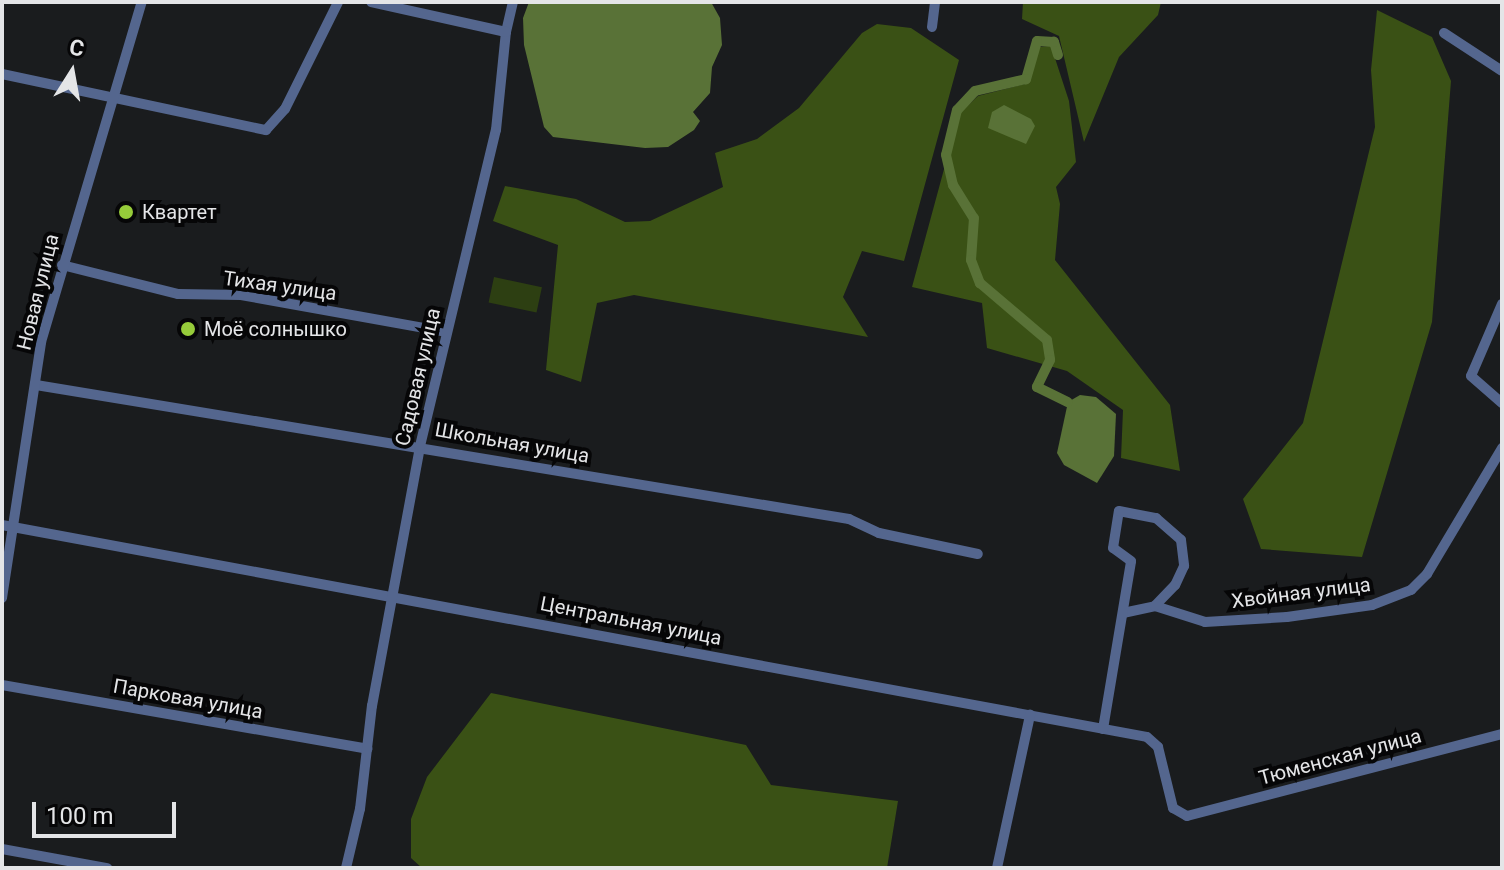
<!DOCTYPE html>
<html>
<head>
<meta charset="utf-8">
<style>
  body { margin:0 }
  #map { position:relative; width:1504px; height:870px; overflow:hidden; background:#1a1c1e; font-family:Roboto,sans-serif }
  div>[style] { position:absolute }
  .green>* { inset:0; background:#2d3f12; transform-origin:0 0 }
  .forest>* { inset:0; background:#3a5115 }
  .water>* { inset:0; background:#597237 }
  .canal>* { height:10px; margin:-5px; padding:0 5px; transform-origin:5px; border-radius:5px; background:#597237 }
  .street>* { height:10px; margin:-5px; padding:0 5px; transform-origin:5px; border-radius:5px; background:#54668e }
  .dots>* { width:22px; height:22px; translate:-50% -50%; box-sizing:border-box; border:4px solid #060607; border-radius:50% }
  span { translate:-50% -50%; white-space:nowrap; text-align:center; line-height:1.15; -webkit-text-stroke:8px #060607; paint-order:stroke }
  .poi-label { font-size:20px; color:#e4e5e7 }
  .left { translate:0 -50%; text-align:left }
  .street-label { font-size:20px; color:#e4e5e7 }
  .frame { position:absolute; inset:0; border:4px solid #e4e5e7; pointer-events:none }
  .north { position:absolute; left:32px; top:32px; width:80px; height:80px; -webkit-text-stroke:6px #060607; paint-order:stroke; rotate:11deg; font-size:22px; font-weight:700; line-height:32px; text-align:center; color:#e4e5e7 }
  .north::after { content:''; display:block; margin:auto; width:28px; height:36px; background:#e4e5e7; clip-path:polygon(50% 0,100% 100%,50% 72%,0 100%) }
  .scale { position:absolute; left:32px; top:802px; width:144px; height:36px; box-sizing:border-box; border:4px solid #e4e5e7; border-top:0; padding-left:10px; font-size:24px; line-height:28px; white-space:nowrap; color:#e4e5e7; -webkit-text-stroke:6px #060607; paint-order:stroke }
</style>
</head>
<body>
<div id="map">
  <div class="green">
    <div style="left:494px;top:277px;width:49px;height:26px;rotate:12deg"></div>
  </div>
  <div class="forest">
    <div style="clip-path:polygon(1023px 2px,1161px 2px,1158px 15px,1119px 57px,1084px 142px,1059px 36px,1022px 19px)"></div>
    <div style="clip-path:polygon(1377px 10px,1432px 37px,1451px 81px,1432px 322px,1362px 557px,1261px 549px,1243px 499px,1303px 423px,1375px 127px,1371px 70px)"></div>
    <div style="clip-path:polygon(877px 24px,911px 28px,959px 60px,904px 261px,862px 251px,843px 297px,868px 337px,634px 295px,597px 303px,581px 382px,546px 370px,558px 245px,493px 221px,505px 186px,576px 199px,625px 222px,650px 221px,723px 187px,715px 153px,757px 139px,799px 108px,862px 33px)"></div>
    <div style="clip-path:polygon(1051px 46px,1069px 101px,1076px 162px,1056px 187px,1060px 204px,1055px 260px,1170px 405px,1180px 471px,1121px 458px,1123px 410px,1067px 371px,987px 348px,982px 303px,912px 287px,959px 114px,978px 96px,1029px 83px,1039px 47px)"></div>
    <div style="clip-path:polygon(491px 693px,746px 745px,771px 785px,898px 801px,887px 868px,422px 868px,411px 858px,411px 819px,427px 777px)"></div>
  </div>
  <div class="water">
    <div style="clip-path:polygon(529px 2px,711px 2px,720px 18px,722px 45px,712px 67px,710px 93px,693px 112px,700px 121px,694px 130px,668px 147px,645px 148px,553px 137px,544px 127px,524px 45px,523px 18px)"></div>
    <div style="clip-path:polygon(1004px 105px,1031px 119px,1035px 126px,1026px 144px,988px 128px,992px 112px)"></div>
    <div style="clip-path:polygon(1080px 395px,1096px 397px,1116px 414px,1114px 456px,1097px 483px,1064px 465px,1057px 453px,1068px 402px)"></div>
  </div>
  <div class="canal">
    <div style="left:1058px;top:55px;width:14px;rotate:-107deg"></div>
    <div style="left:1054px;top:42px;width:17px;rotate:-177deg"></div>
    <div style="left:1037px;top:41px;width:40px;rotate:106deg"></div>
    <div style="left:1026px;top:79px;width:52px;rotate:166.8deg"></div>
    <div style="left:975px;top:91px;width:26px;rotate:133deg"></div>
    <div style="left:957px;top:110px;width:46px;rotate:103.7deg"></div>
    <div style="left:946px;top:155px;width:31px;rotate:77deg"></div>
    <div style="left:953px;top:185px;width:39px;rotate:58deg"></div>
    <div style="left:974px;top:218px;width:42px;rotate:94.1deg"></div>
    <div style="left:971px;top:260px;width:25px;rotate:69deg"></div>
    <div style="left:980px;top:283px;width:88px;rotate:40.4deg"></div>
    <div style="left:1047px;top:340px;width:20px;rotate:81deg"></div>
    <div style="left:1050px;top:360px;width:30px;rotate:116deg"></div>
    <div style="left:1037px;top:387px;width:34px;rotate:26deg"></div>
  </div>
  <div class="street">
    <div style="left:932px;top:27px;width:25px;rotate:-83deg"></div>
    <div style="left:506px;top:32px;width:31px;rotate:-77deg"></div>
    <div style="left:1444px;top:33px;width:69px;rotate:33.2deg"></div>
    <div style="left:2px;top:74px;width:270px;rotate:12deg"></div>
    <div style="left:266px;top:130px;width:28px;rotate:-48deg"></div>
    <div style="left:285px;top:109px;width:119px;rotate:-63.6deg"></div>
    <div style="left:62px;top:265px;width:120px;rotate:14deg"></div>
    <div style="left:178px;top:294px;width:63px;rotate:0.9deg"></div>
    <div style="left:241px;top:295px;width:208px;rotate:10.2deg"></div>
    <div style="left:1502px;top:304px;width:78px;rotate:113.3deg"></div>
    <div style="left:1471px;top:376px;width:41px;rotate:41.1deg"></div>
    <div style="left:36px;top:385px;width:824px;rotate:9.36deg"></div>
    <div style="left:849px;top:519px;width:33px;rotate:25deg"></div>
    <div style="left:879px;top:533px;width:101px;rotate:12deg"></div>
    <div style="left:2px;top:525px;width:1164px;rotate:10.49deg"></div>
    <div style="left:1147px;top:737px;width:15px;rotate:42deg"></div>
    <div style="left:1158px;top:747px;width:63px;rotate:76.2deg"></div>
    <div style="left:1173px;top:808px;width:16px;rotate:30deg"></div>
    <div style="left:1187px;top:816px;width:325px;rotate:-14.6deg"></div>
    <div style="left:2px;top:598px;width:259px;rotate:-81.3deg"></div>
    <div style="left:41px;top:342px;width:355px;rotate:-73.5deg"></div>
    <div style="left:1123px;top:613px;width:33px;rotate:-12deg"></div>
    <div style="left:1155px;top:606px;width:52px;rotate:17.7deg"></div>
    <div style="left:1205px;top:622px;width:82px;rotate:-3.5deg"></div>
    <div style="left:1287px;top:617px;width:86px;rotate:-8deg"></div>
    <div style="left:1372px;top:605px;width:42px;rotate:-21deg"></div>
    <div style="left:1411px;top:590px;width:23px;rotate:-45deg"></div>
    <div style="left:1427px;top:574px;width:147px;rotate:-59.2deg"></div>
    <div style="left:2px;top:685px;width:371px;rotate:9.9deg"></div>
    <div style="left:1103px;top:729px;width:170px;rotate:-80.5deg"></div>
    <div style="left:1131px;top:561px;width:22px;rotate:-144deg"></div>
    <div style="left:1113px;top:548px;width:37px;rotate:-81deg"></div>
    <div style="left:1119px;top:511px;width:38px;rotate:11deg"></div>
    <div style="left:1156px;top:518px;width:33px;rotate:41deg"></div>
    <div style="left:1181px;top:540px;width:26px;rotate:83deg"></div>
    <div style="left:1184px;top:566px;width:21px;rotate:115deg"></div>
    <div style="left:1175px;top:585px;width:29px;rotate:134deg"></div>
    <div style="left:2px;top:849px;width:107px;rotate:10.3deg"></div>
    <div style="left:346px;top:868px;width:61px;rotate:-76.7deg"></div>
    <div style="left:360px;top:809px;width:104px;rotate:-83.4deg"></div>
    <div style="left:372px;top:706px;width:264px;rotate:-79.5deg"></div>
    <div style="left:420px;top:446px;width:325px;rotate:-76.5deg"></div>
    <div style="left:496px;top:130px;width:99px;rotate:-84.2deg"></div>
    <div style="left:506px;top:32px;width:138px;rotate:-167.5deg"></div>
    <div style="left:997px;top:868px;width:157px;rotate:-77.8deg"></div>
  </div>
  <div class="dots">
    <div style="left:126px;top:212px;background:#96cc3a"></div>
    <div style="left:188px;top:329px;background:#96cc3a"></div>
  </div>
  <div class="poi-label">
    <span class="left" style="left:142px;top:212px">Квартет</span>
    <span class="left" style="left:204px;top:329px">Моё солнышко</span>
  </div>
  <div class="street-label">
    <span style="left:280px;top:286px;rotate:8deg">Тихая улица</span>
    <span style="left:38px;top:292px;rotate:-76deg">Новая улица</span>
    <span style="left:418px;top:377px;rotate:-77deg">Садовая улица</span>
    <span style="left:512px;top:443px;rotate:10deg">Школьная улица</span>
    <span style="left:1301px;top:593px;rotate:-7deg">Хвойная улица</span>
    <span style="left:631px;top:621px;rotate:11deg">Центральная улица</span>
    <span style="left:188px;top:699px;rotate:10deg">Парковая улица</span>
    <span style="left:1340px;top:757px;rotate:-15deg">Тюменская улица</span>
  </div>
  <div class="frame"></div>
  <div class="north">С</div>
  <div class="scale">100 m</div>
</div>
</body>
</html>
